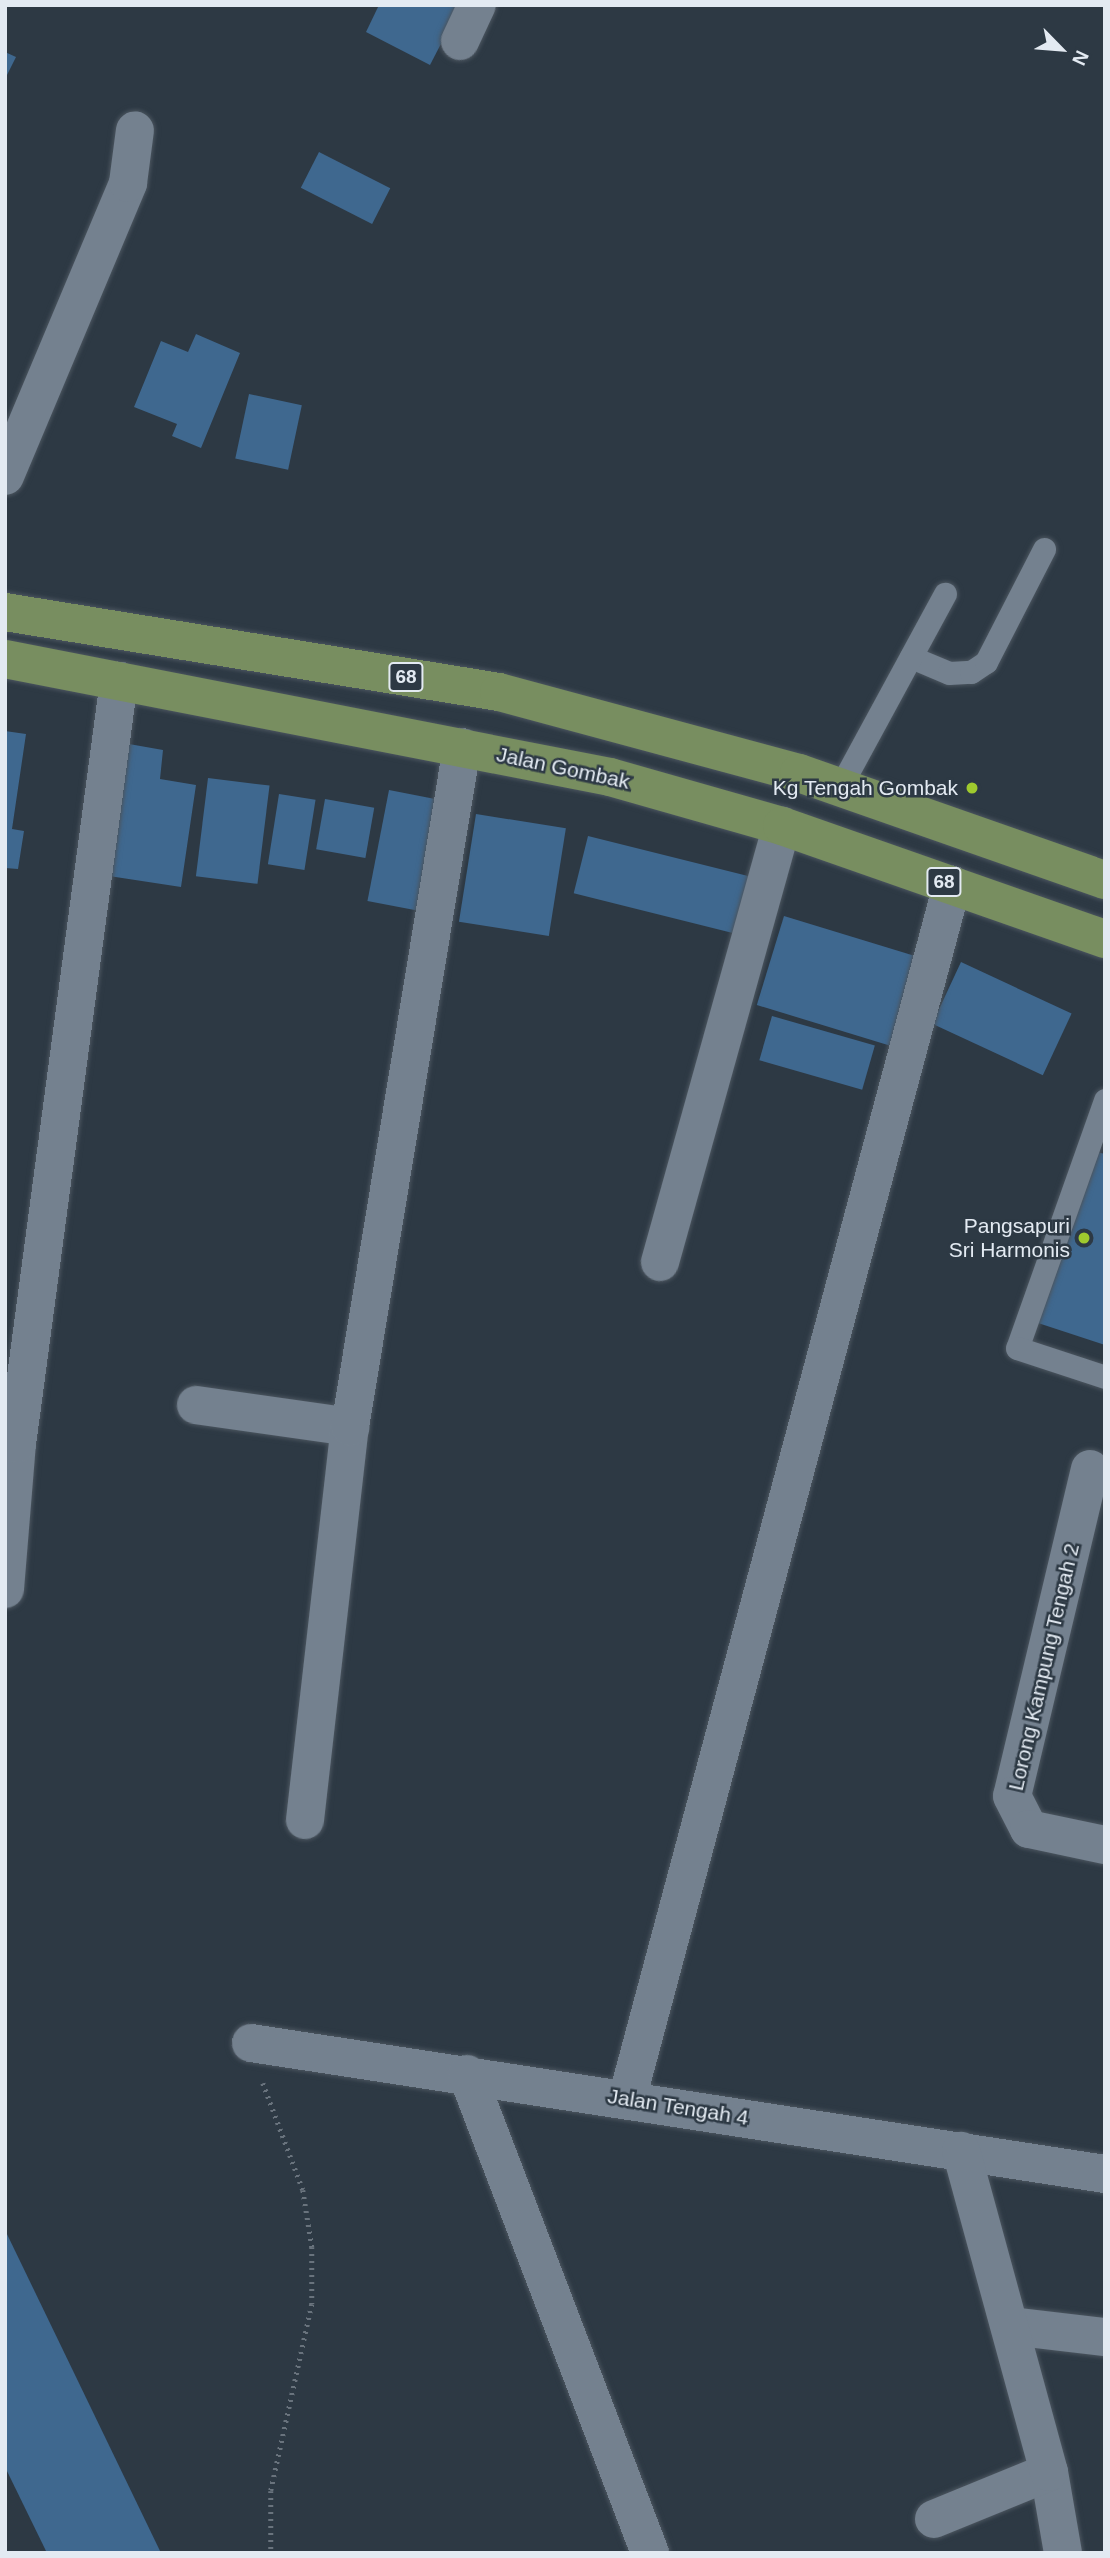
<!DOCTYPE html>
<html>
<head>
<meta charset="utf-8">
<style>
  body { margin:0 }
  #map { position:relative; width:1110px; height:2558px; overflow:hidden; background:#2d3944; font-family:Arial,sans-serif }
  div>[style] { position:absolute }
  .building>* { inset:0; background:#3f688f; transform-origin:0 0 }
  .path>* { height:4.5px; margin-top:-2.25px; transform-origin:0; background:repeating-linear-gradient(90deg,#69737d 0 2px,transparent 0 7px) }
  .roads { filter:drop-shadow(0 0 2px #4b555f) drop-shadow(0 0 2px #4b555f) }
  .service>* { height:23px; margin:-11.5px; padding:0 11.5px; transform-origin:11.5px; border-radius:11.5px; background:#74818f }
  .minor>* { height:38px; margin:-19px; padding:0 19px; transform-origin:19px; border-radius:19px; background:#74818f }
  .primary>* { height:38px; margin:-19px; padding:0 19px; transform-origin:19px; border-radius:19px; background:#788e60 }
  .dots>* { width:19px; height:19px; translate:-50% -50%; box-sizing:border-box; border:4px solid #2d3944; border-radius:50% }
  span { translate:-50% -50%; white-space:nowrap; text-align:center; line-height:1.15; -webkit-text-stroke:5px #2d3944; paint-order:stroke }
  .shield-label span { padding:2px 5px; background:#2d3944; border:2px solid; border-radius:5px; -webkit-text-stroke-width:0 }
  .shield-label { font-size:19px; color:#e3eaf2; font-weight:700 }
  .street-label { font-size:21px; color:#e3eaf2 }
  .poi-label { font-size:21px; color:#e3eaf2 }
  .right { translate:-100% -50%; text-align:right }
  .frame { position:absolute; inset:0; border:7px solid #e3eaf2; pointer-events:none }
  .north { position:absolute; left:1026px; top:14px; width:70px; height:70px; -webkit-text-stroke:5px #2d3944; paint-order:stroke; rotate:115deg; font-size:19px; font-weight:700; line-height:28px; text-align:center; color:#e3eaf2 }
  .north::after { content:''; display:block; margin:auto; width:24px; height:32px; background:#e3eaf2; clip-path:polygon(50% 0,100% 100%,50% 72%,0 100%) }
</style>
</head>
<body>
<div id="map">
  <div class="building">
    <div style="clip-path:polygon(379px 5px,461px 5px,430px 65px,366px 32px)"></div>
    <div style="clip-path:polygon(5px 52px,16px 57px,5px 79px)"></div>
    <div style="left:319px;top:152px;width:80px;height:40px;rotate:27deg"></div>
    <div style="clip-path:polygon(196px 334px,240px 353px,201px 448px,172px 436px,177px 424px,134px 407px,161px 341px,188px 352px)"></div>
    <div style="left:249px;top:394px;width:54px;height:66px;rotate:12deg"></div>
    <div style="clip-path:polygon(5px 731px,26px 734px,12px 829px,24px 831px,18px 869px,5px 868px)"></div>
    <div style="clip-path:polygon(129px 744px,163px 750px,160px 779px,196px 785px,181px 887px,109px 876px)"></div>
    <div style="left:208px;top:778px;width:62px;height:99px;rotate:7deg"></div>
    <div style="left:389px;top:790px;width:60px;height:113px;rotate:11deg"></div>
    <div style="left:279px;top:794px;width:37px;height:71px;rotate:9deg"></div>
    <div style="left:325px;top:799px;width:50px;height:51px;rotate:10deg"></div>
    <div style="left:476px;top:814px;width:91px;height:109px;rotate:9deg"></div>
    <div style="left:588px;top:836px;width:169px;height:59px;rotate:14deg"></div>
    <div style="left:784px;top:916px;width:143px;height:93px;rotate:17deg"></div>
    <div style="left:961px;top:962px;width:122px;height:68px;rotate:25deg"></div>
    <div style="left:772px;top:1016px;width:107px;height:46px;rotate:16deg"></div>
    <div style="clip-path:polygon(1093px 1151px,1105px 1154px,1105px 1345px,1035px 1322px)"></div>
    <div style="clip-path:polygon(5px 2230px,161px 2553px,47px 2553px,5px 2467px)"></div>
  </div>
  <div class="path">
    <div style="left:263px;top:2083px;width:114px;rotate:69.5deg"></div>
    <div style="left:303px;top:2190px;width:58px;rotate:81deg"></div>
    <div style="left:312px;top:2247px;width:57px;rotate:90deg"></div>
    <div style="left:312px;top:2304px;width:191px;rotate:102.4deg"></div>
    <div style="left:271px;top:2491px;width:62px;rotate:90deg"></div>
  </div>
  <div class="roads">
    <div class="service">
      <div style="left:911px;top:657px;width:41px;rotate:22.8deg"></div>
      <div style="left:949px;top:673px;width:22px;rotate:-3deg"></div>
      <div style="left:971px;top:672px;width:18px;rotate:-34deg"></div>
      <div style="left:986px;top:662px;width:127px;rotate:-62.8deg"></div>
      <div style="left:840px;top:787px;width:220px;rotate:-61.5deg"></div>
      <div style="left:1105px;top:1100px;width:263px;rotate:109.5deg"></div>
      <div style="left:1017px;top:1348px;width:93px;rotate:18.2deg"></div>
    </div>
    <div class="minor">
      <div style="left:460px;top:41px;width:40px;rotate:-65deg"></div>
      <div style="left:5px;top:476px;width:318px;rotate:-67.2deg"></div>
      <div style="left:128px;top:183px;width:53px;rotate:-82.5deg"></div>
      <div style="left:660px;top:1262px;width:453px;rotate:-74.4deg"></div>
      <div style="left:196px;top:1405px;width:156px;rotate:8.1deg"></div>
      <div style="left:1090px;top:1469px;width:336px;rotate:103.4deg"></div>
      <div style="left:1012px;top:1796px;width:37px;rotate:63deg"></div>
      <div style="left:1029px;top:1829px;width:78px;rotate:11.9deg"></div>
      <div style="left:5px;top:1589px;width:145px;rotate:-85.3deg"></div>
      <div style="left:17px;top:1444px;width:770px;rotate:-82.39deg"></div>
      <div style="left:305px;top:1820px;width:396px;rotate:-83.5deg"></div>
      <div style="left:350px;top:1427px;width:689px;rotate:-80.65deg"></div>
      <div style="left:251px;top:2043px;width:864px;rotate:8.72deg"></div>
      <div style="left:467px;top:2074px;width:513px;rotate:69.09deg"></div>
      <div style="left:627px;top:2099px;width:1257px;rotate:-75.01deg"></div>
      <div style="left:1011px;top:2326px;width:95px;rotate:6.7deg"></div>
      <div style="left:1049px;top:2472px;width:82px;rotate:80.2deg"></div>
      <div style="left:934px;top:2519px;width:124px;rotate:-22.2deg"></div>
      <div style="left:1049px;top:2472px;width:333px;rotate:-105.3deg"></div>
    </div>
    <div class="primary">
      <div style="left:5px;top:612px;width:500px;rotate:9.2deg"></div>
      <div style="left:499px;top:692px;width:311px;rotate:15.1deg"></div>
      <div style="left:799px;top:773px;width:324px;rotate:19.3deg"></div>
      <div style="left:5px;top:659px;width:616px;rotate:11.04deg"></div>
      <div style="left:610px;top:777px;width:179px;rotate:15.9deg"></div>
      <div style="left:782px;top:826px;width:342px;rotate:19.3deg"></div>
    </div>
  </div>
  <div class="dots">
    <div style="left:972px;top:788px;background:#9fca2e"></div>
    <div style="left:1084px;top:1238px;background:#9fca2e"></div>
  </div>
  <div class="shield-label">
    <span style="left:406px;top:677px">68</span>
    <span style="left:944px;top:882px">68</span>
  </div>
  <div class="street-label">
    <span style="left:563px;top:768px;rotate:12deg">Jalan Gombak</span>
    <span style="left:1044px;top:1667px;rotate:-77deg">Lorong Kampung Tengah 2</span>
    <span style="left:678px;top:2107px;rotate:9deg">Jalan Tengah 4</span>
  </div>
  <div class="poi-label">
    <span class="right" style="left:958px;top:788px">Kg Tengah Gombak</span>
    <span class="right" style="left:1070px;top:1238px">Pangsapuri<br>Sri Harmonis</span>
  </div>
  <div class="frame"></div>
  <div class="north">N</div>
</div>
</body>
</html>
